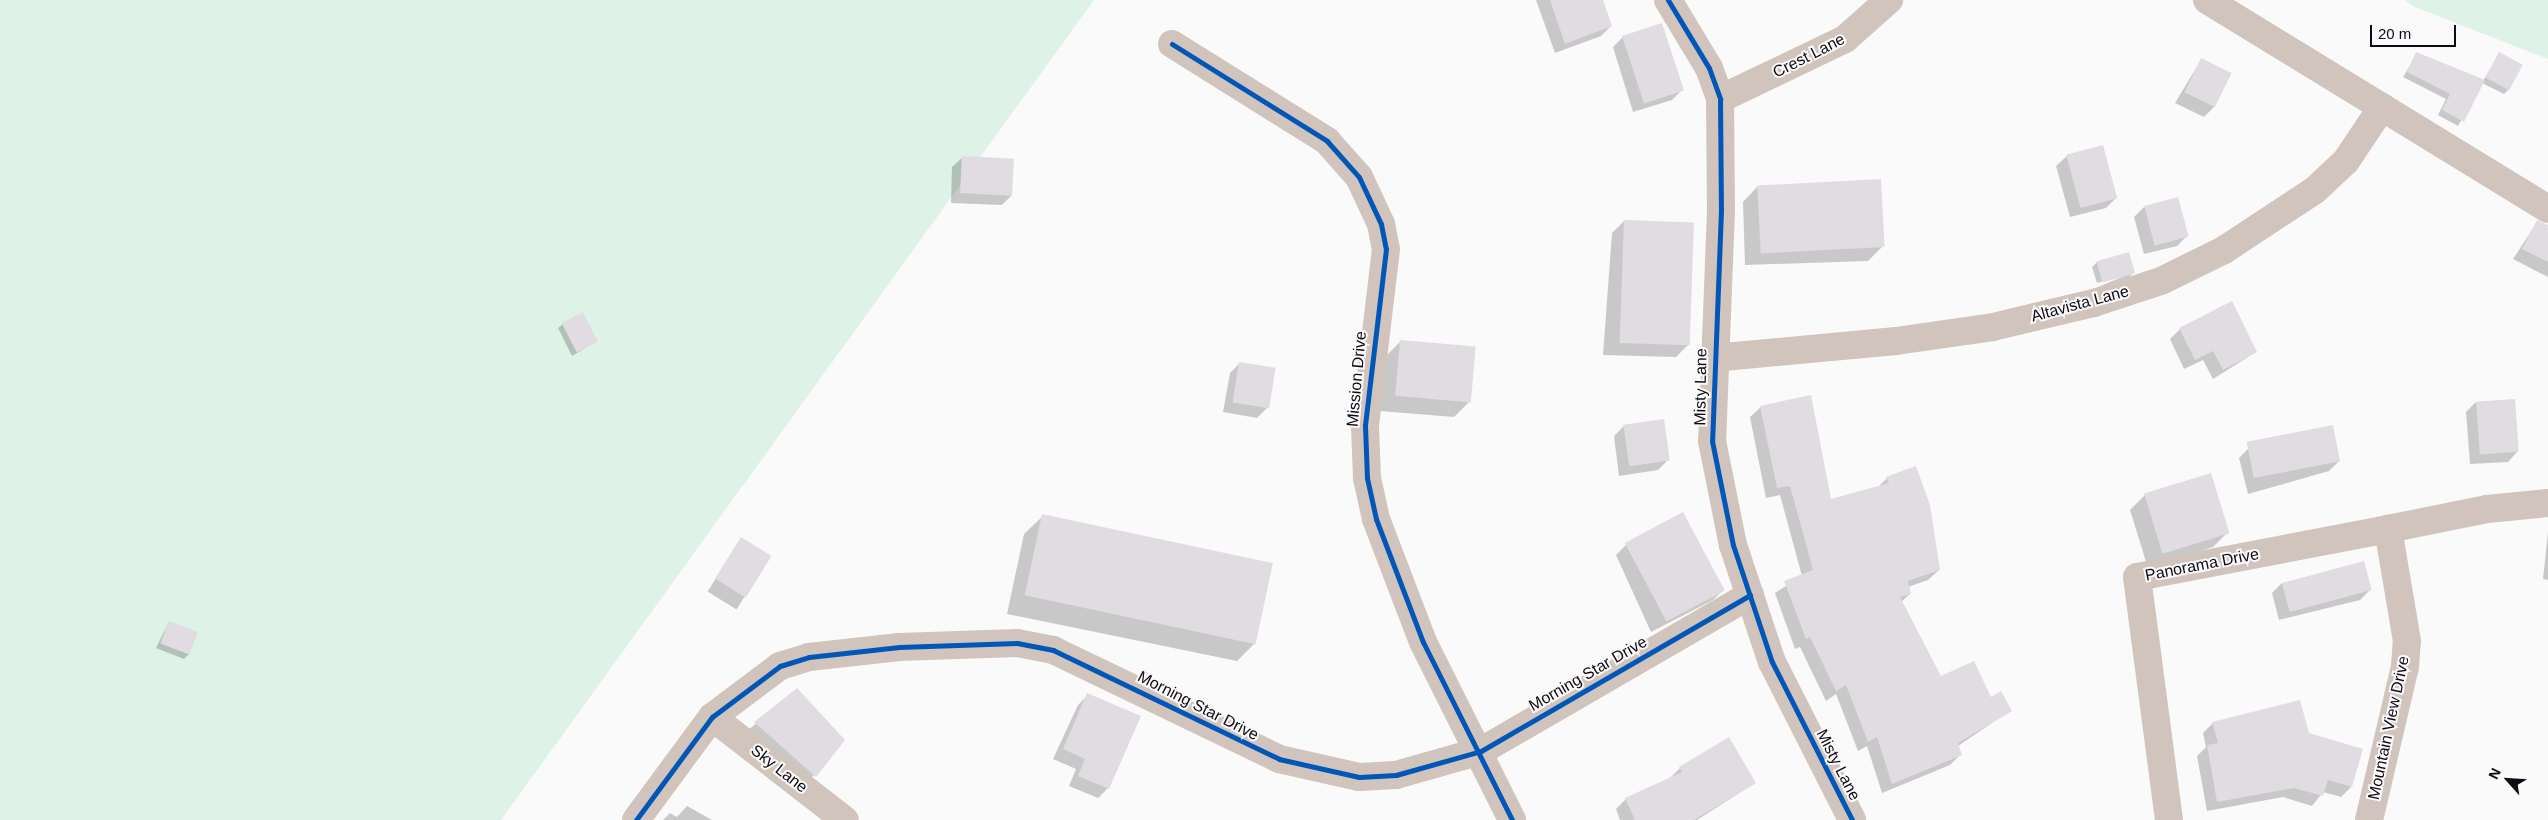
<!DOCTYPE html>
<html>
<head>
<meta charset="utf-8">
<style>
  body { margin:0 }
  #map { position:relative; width:2548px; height:820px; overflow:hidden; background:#fafafa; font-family:Helvetica,sans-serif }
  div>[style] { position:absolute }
  .green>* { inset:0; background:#def2e7 }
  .shadow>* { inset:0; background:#0003; transform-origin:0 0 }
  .building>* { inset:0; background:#e0dce2; transform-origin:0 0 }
  .street>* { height:28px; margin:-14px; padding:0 14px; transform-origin:14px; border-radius:14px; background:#d0c4bc }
  .cycleway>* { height:5px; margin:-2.5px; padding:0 2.5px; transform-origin:2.5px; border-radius:2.5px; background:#0057b8 }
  span { translate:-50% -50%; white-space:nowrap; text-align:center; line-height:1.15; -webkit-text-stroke:4px #fafafa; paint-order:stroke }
  .street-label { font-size:16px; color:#100914 }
  .north { position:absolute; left:2483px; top:755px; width:50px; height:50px; -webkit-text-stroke:4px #fafafa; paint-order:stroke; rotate:296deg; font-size:14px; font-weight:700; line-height:20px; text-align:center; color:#100914 }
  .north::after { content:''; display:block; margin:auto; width:18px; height:22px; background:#100914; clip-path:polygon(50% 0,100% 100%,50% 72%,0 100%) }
  .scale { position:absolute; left:2370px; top:25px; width:86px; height:22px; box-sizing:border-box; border:2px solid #100914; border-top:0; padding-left:6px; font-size:15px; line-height:18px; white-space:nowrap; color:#100914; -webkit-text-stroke:4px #fafafa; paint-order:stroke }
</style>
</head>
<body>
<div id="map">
  <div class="green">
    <div style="clip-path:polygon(0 0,1094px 0,501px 820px,0 820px)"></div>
    <div style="clip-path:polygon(2405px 0,2548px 0,2548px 59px,2415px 7px)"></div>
  </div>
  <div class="shadow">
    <div style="clip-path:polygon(1536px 0,1602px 0,1611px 26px,1601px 36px,1555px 53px)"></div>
    <div style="clip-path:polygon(1623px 37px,1682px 90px,1672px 100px,1633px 112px,1613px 47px)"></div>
    <div style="clip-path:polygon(2417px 54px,2483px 81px,2499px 54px,2509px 89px,2504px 94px,2482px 83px,2458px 126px,2438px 115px,2446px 99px,2403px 77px)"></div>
    <div style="clip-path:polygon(2201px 60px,2214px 107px,2204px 117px,2175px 103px)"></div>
    <div style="clip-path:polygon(2067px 156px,2116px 198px,2106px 208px,2070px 217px,2056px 166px)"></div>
    <div style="clip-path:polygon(963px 157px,1012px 195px,1002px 205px,951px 203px,952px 167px)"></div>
    <div style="clip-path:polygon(1757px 187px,1883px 246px,1868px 261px,1745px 265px,1743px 202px)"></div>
    <div style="clip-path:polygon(2144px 207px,2187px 236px,2177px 246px,2144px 254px,2134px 217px)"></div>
    <div style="clip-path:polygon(1624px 221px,1688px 345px,1676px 357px,1603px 355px,1612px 233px)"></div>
    <div style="clip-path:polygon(2534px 227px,2548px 234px,2548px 277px,2513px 259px)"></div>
    <div style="clip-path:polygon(2097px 262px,2133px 273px,2128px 278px,2098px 287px,2129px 274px,2097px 283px,2092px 267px)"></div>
    <div style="clip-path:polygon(563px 324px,597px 341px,572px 356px,558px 328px)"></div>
    <div style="clip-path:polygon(2180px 329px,2256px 352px,2213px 379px,2203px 360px,2184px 369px,2170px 339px)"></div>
    <div style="clip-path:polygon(1401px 341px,1469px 402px,1454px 417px,1380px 411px,1386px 356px)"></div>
    <div style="clip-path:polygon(1240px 363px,1267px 408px,1257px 418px,1223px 412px,1230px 373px)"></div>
    <div style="clip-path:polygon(2476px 402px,2518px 451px,2508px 462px,2470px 464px,2466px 412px)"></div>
    <div style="clip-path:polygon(1761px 407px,1830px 501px,1878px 487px,1887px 478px,1939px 570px,1928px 580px,1908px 587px,1910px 594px,1901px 602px,1940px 678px,2011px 710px,1958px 746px,1961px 754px,1950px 765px,1882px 793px,1867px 746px,1858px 751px,1836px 694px,1826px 701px,1800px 647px,1795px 649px,1775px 593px,1802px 576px,1780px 495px,1766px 498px,1750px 417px)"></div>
    <div style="clip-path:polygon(1624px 426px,1668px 460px,1658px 470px,1619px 476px,1614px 436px)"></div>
    <div style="clip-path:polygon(2249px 448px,2339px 461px,2329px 471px,2248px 494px,2239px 458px)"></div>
    <div style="clip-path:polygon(2145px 495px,2228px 532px,2213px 547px,2148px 568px,2130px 510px)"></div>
    <div style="clip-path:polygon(1043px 516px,1256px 642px,1237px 661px,1007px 614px,1024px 534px)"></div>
    <div style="clip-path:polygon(2548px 532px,2548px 580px,2543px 579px)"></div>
    <div style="left:741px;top:538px;width:34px;height:63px;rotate:32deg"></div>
    <div style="clip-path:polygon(1626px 545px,1723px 590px,1713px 600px,1651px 632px,1616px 555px)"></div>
    <div style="clip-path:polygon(2282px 583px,2370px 590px,2360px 600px,2279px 620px,2272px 593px)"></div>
    <div style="clip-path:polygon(169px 622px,189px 654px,184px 659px,156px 648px)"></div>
    <div style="clip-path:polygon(797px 689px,844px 740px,800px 791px,740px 737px)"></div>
    <div style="clip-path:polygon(1088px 695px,1108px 788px,1098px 798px,1069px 786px,1076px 769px,1053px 759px,1078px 705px)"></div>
    <div style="clip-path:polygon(2213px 723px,2308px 734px,2351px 787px,2341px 797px,2323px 792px,2312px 806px,2283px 797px,2207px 811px,2197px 756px,2206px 747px,2203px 733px)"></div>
    <div style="clip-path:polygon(1680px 768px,1755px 783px,1697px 820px,1620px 820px,1616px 809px,1626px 799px,1670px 778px)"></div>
    <div style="clip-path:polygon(687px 806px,712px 820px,663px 820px,670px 813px,677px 817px)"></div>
  </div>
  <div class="building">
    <div style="clip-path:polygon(1550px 0,1603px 0,1612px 26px,1565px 44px)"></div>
    <div style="left:1662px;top:23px;width:71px;height:42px;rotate:72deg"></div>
    <div style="clip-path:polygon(2416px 52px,2485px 80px,2464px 122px,2442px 110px,2450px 94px,2407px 72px)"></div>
    <div style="left:2499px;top:52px;width:27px;height:29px;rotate:28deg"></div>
    <div style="left:2201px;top:58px;width:34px;height:38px;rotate:26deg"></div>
    <div style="left:2103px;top:145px;width:55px;height:38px;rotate:75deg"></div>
    <div style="left:962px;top:156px;width:52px;height:37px;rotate:3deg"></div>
    <div style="left:1881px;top:179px;width:68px;height:124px;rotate:87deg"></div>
    <div style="left:2178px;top:197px;width:41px;height:35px;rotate:75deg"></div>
    <div style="left:1624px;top:220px;width:70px;height:123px;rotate:2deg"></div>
    <div style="clip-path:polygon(2537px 220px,2548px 225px,2548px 262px,2522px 249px)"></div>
    <div style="left:2129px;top:252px;width:22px;height:34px;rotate:74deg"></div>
    <div style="clip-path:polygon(2232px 301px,2257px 352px,2223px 370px,2213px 351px,2195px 360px,2179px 328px)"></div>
    <div style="left:583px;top:312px;width:33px;height:24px;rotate:63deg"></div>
    <div style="left:1400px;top:340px;width:76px;height:56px;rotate:5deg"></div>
    <div style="left:1239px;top:362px;width:37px;height:41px;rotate:9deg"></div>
    <div style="clip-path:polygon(1811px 395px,1831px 499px,1889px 483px,1886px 477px,1916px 466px,1930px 505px,1940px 570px,1908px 581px,1911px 594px,1900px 597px,1941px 676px,1974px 661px,1991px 697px,2001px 691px,2012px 711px,1958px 743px,1962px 755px,1892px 784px,1877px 737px,1868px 742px,1846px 685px,1836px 691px,1810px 637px,1806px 639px,1784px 581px,1813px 570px,1790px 486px,1777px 488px,1760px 406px)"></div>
    <div style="left:2515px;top:399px;width:53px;height:39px;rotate:86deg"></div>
    <div style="left:1664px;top:419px;width:42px;height:41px;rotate:82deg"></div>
    <div style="left:2333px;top:425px;width:37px;height:88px;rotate:79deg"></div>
    <div style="left:2211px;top:473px;width:63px;height:70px;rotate:73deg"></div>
    <div style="left:1683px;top:512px;width:89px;height:66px;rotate:62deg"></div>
    <div style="left:1042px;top:514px;width:236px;height:83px;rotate:12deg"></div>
    <div style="left:741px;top:537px;width:36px;height:49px;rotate:32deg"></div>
    <div style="left:2364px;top:561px;width:30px;height:85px;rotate:75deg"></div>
    <div style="left:169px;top:621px;width:31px;height:24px;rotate:21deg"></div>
    <div style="clip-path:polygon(797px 688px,845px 740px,816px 777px,754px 722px)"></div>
    <div style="clip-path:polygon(1087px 693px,1141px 716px,1109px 789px,1078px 776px,1085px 759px,1063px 749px)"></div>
    <div style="clip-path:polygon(2300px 700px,2309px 733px,2363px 749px,2352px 787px,2328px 780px,2323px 796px,2294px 788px,2217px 802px,2207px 745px,2218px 743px,2212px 722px)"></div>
    <div style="clip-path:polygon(1729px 737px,1756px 783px,1694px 820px,1635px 820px,1625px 798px,1682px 772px,1679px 767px)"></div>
  </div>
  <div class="street">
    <div style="left:1668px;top:0;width:79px;rotate:58.9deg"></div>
    <div style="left:1709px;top:68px;width:33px;rotate:70deg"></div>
    <div style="left:1720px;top:99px;width:111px;rotate:89.5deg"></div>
    <div style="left:1721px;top:210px;width:231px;rotate:92.2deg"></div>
    <div style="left:1712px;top:441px;width:106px;rotate:78.6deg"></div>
    <div style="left:1733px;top:545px;width:123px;rotate:71.6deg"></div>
    <div style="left:1772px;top:662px;width:177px;rotate:63.1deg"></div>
    <div style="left:2207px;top:0;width:400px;rotate:31.5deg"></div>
    <div style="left:1172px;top:44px;width:183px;rotate:32deg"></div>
    <div style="left:1327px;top:141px;width:48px;rotate:48.4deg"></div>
    <div style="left:1359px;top:177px;width:52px;rotate:64.9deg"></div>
    <div style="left:1381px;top:224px;width:25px;rotate:79deg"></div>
    <div style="left:1386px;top:249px;width:178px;rotate:96.8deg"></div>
    <div style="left:1365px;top:426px;width:52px;rotate:87.8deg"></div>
    <div style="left:1367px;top:478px;width:42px;rotate:77.6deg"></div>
    <div style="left:1376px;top:519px;width:132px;rotate:69.1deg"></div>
    <div style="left:1423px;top:642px;width:199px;rotate:63.4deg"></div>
    <div style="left:1720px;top:99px;width:139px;rotate:-25.6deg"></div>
    <div style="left:1845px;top:39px;width:59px;rotate:-41.6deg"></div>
    <div style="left:1713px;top:358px;width:184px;rotate:-5.3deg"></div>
    <div style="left:1896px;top:341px;width:98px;rotate:-8.2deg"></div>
    <div style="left:1993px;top:327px;width:104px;rotate:-13.4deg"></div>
    <div style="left:2094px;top:303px;width:71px;rotate:-18.2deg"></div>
    <div style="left:2161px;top:281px;width:70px;rotate:-26.2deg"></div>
    <div style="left:2224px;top:250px;width:109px;rotate:-33.4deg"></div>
    <div style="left:2315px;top:190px;width:42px;rotate:-43.1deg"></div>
    <div style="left:2346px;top:161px;width:65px;rotate:-56.3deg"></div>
    <div style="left:712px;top:717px;width:168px;rotate:37.8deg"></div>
    <div style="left:636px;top:820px;width:128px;rotate:-53.6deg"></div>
    <div style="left:712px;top:717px;width:85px;rotate:-36.9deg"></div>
    <div style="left:780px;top:666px;width:30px;rotate:-17deg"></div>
    <div style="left:809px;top:657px;width:91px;rotate:-6.3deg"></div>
    <div style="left:899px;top:647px;width:118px;rotate:-1.9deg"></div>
    <div style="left:1017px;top:643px;width:37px;rotate:11deg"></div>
    <div style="left:1053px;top:650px;width:251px;rotate:25.7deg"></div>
    <div style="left:1279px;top:759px;width:82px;rotate:12.7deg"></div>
    <div style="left:1359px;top:777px;width:37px;rotate:-3deg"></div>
    <div style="left:1396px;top:775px;width:88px;rotate:-15.8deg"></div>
    <div style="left:1481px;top:751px;width:311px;rotate:-30.1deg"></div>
    <div style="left:2169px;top:820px;width:245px;rotate:-97.5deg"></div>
    <div style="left:2137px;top:577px;width:256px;rotate:-10.8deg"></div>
    <div style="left:2369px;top:820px;width:157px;rotate:-76.8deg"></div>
    <div style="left:2405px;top:667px;width:26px;rotate:-86deg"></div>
    <div style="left:2407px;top:641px;width:114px;rotate:-99.6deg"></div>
    <div style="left:2388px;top:529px;width:101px;rotate:-11.4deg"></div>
    <div style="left:2487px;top:509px;width:61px;rotate:-5.6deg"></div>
  </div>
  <div class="cycleway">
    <div style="left:1668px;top:0;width:79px;rotate:58.9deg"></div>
    <div style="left:1709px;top:68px;width:33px;rotate:70deg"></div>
    <div style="left:1720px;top:99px;width:111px;rotate:89.5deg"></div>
    <div style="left:1721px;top:210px;width:231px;rotate:92.2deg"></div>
    <div style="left:1712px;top:441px;width:106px;rotate:78.6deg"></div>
    <div style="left:1733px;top:545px;width:123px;rotate:71.6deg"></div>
    <div style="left:1772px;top:662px;width:177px;rotate:63.1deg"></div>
    <div style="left:1172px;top:44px;width:183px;rotate:32deg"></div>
    <div style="left:1327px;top:141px;width:48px;rotate:48.4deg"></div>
    <div style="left:1359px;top:177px;width:52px;rotate:64.9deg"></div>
    <div style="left:1381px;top:224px;width:25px;rotate:79deg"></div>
    <div style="left:1386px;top:249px;width:178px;rotate:96.8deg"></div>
    <div style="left:1365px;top:426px;width:52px;rotate:87.8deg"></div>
    <div style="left:1367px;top:478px;width:42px;rotate:77.6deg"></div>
    <div style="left:1376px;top:519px;width:132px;rotate:69.1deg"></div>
    <div style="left:1423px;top:642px;width:199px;rotate:63.4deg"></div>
    <div style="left:636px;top:820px;width:128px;rotate:-53.6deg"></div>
    <div style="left:712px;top:717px;width:85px;rotate:-36.9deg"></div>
    <div style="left:780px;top:666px;width:30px;rotate:-17deg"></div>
    <div style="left:809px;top:657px;width:91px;rotate:-6.3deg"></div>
    <div style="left:899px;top:647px;width:118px;rotate:-1.9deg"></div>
    <div style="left:1017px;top:643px;width:37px;rotate:11deg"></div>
    <div style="left:1053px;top:650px;width:251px;rotate:25.7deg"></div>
    <div style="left:1279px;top:759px;width:82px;rotate:12.7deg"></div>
    <div style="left:1359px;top:777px;width:37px;rotate:-3deg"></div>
    <div style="left:1396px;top:775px;width:88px;rotate:-15.8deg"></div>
    <div style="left:1481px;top:751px;width:311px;rotate:-30.1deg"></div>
  </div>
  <div class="street-label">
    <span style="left:1809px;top:56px;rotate:-27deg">Crest Lane</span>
    <span style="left:2080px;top:304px;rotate:-15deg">Altavista Lane</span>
    <span style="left:1357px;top:379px;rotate:-85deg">Mission Drive</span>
    <span style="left:1701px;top:387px;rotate:-89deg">Misty Lane</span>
    <span style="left:2202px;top:565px;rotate:-11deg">Panorama Drive</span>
    <span style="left:1588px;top:674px;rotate:-30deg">Morning Star Drive</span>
    <span style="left:1198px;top:706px;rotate:27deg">Morning Star Drive</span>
    <span style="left:2389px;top:728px;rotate:-78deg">Mountain View Drive</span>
    <span style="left:1838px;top:765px;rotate:63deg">Misty Lane</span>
    <span style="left:779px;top:769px;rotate:38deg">Sky Lane</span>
  </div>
  <div class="north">N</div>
  <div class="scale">20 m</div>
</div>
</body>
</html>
